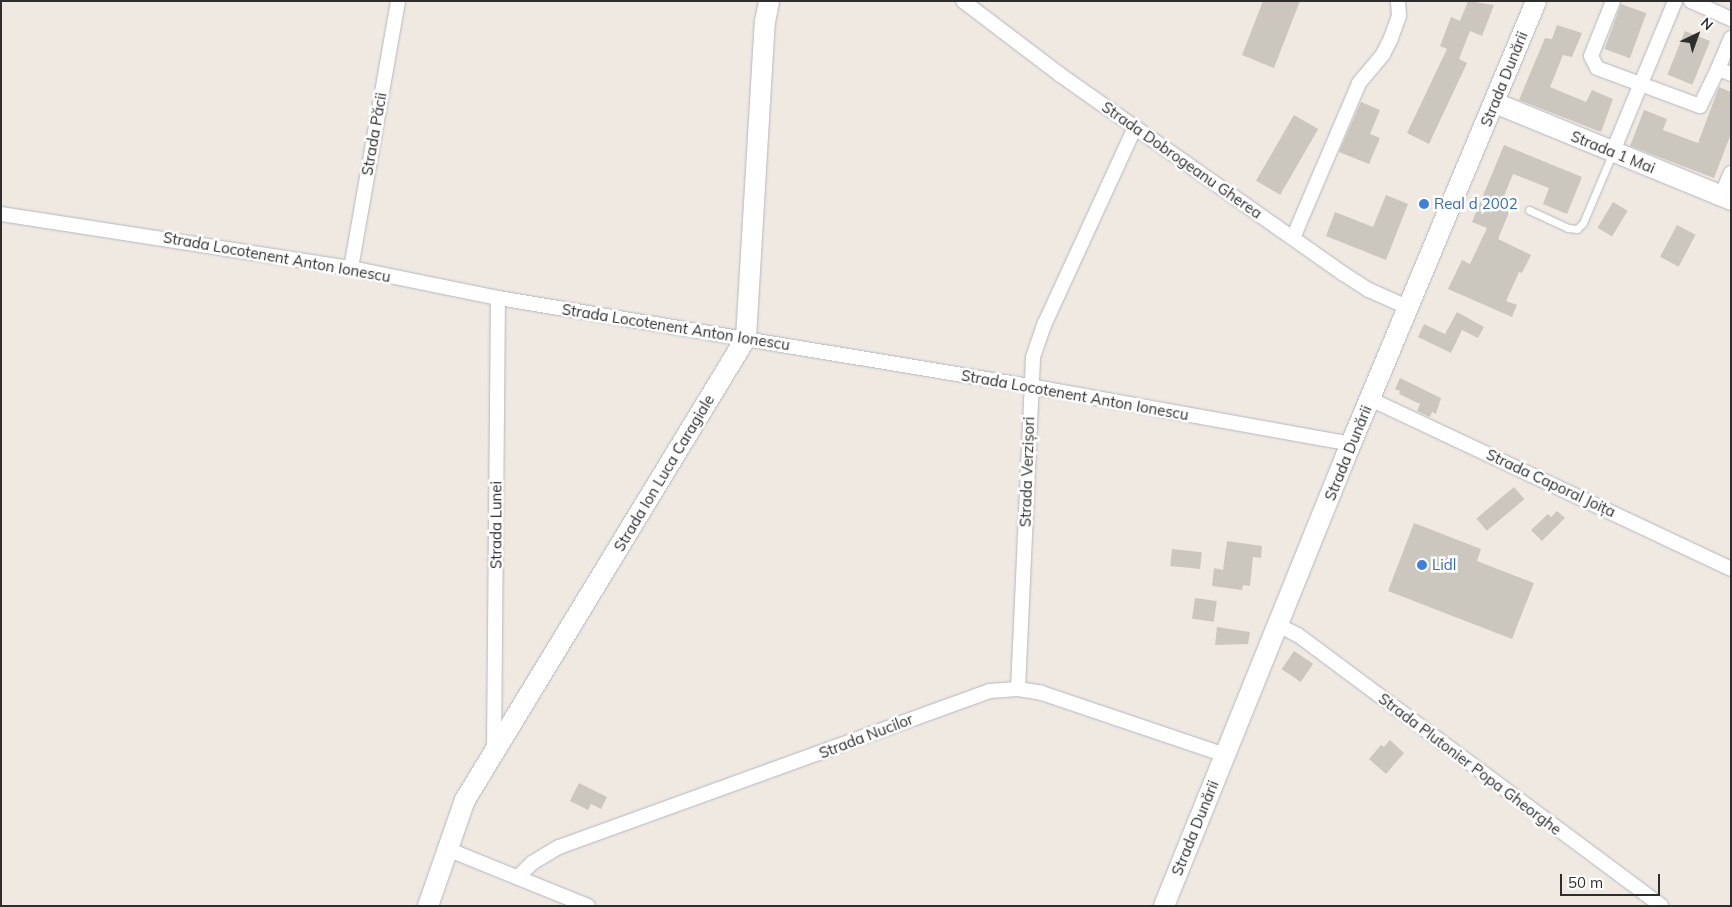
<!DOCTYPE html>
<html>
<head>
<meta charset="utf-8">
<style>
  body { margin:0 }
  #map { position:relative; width:1732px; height:907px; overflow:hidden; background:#efe9e1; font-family:Mulish,sans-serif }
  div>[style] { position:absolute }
  .building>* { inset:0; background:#cbc7bf; transform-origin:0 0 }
  .roads { filter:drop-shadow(0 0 1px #b4b7c1) drop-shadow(0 0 1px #b4b7c1) }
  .lane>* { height:7px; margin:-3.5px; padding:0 3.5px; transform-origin:3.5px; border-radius:3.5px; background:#fff }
  .street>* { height:14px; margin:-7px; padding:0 7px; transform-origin:7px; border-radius:7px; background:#fff }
  .secondary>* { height:20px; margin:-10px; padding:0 10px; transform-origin:10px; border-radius:10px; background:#fff }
  .dots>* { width:14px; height:14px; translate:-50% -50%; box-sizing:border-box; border:2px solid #fff; border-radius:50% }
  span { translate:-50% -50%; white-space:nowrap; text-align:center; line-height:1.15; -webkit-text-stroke:5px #fff; paint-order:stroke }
  .street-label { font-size:15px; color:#2e2e2e }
  .shop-label { font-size:15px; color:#366cbe }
  .left { translate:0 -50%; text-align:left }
  .frame { position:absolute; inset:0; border:2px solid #2e2e2e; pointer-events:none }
  .north { position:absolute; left:1672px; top:10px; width:50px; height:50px; -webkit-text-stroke:4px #fff; paint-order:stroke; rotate:42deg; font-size:14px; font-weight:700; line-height:20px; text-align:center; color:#2e2e2e }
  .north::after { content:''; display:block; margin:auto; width:18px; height:22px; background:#2e2e2e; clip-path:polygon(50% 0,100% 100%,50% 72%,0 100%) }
  .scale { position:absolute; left:1560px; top:874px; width:100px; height:22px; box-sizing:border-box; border:2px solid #2e2e2e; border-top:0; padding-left:6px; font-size:15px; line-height:18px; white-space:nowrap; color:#2e2e2e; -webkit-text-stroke:4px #fff; paint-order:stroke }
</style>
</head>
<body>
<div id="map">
  <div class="building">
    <div style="clip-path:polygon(1263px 1px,1300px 1px,1274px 68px,1242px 55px)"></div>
    <div style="clip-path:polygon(1468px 1px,1494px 5px,1482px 36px,1470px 31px,1459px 59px,1467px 63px,1429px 144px,1407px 133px,1447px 49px,1440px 46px,1451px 17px,1460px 21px)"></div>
    <div style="left:1621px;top:4px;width:27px;height:48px;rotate:20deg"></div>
    <div style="clip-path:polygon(1557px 25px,1582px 33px,1572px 57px,1563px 55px,1550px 87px,1586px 102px,1592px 90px,1613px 99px,1601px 132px,1519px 100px,1545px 38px,1552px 39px)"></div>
    <div style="left:1685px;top:31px;width:27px;height:47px;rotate:22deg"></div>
    <div style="clip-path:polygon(1719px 87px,1731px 92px,1731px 134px,1714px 178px,1630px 146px,1644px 110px,1667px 119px,1663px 130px,1698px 143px)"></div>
    <div style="clip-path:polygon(1361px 102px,1380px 110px,1370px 134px,1380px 138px,1369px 164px,1339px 152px)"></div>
    <div style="left:1294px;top:115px;width:28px;height:76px;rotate:30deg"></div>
    <div style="clip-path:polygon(1504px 145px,1582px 177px,1567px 214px,1543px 204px,1549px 188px,1513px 174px,1500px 206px,1510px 210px,1498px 239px,1531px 255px,1522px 273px,1519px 272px,1506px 301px,1517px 305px,1512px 317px,1448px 289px,1462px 260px,1470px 264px,1487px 228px,1472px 222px)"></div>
    <div style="clip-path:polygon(1386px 195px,1408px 204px,1386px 260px,1326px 236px,1335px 212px,1373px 227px)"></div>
    <div style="left:1613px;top:202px;width:17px;height:30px;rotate:31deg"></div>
    <div style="left:1677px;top:225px;width:21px;height:36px;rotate:28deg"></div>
    <div style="clip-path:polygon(1457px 312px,1484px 327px,1478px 338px,1462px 330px,1451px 353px,1418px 337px,1424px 324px,1445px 334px)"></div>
    <div style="clip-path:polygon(1400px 378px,1441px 398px,1436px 414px,1432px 412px,1430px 417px,1417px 411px,1420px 404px,1399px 394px,1400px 391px,1395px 389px)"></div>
    <div style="left:1514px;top:487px;width:16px;height:49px;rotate:50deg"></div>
    <div style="clip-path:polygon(1557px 511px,1565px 518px,1542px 541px,1531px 530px,1548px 514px,1551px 517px)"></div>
    <div style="clip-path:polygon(1414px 523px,1481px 549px,1477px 561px,1534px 583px,1512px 639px,1388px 591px)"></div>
    <div style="clip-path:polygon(1227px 541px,1262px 546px,1261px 558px,1253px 557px,1250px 586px,1243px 585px,1242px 590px,1212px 586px,1214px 568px,1223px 570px)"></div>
    <div style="left:1172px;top:549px;width:30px;height:17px;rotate:6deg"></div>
    <div style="left:1195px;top:598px;width:22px;height:21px;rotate:8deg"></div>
    <div style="clip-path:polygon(1217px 627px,1250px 632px,1248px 644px,1215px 645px)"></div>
    <div style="left:1294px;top:651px;width:23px;height:22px;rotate:34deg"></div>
    <div style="clip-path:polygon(1390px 740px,1404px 753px,1386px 774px,1369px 759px,1381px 745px,1384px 747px)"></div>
    <div style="clip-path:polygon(579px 783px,607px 797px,601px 809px,591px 804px,588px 810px,570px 801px)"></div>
  </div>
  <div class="roads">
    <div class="lane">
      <div style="left:1529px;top:210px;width:43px;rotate:24.8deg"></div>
      <div style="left:1568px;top:228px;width:9px;rotate:6deg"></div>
      <div style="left:1577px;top:229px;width:8px;rotate:-45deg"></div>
      <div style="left:1583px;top:223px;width:77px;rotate:-67.1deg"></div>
    </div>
    <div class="street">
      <div style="left:963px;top:1px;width:121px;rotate:37.2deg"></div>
      <div style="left:1059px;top:74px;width:348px;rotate:35.1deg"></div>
      <div style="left:1344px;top:274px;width:30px;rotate:33deg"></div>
      <div style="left:1369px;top:290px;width:42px;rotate:24.1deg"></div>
      <div style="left:1613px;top:1px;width:59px;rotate:111.8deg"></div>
      <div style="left:1591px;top:56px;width:13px;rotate:63deg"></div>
      <div style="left:1597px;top:68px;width:110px;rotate:20.3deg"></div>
      <div style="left:1700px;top:106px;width:41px;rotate:-64.1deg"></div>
      <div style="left:1691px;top:1px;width:44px;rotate:24.2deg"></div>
      <div style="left:1731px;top:38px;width:34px;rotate:113deg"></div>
      <div style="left:1718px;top:69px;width:14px;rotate:21deg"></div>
      <div style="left:1613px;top:151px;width:162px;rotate:-67.5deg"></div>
      <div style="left:1721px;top:196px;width:25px;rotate:-67deg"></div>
      <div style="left:1px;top:214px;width:354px;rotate:8.8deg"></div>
      <div style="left:351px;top:268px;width:150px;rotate:11.5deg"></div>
      <div style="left:498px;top:298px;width:538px;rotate:9.41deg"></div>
      <div style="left:1029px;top:386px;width:326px;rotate:10.2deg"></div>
      <div style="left:1293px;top:238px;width:168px;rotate:-66.9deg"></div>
      <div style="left:1359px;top:83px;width:38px;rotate:-50deg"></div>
      <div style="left:1383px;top:54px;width:18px;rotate:-63deg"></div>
      <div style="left:1391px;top:38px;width:23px;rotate:-70deg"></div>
      <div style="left:1399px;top:16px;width:15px;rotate:-94deg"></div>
      <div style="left:351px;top:268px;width:271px;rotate:-80deg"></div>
      <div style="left:1370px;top:399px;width:399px;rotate:25.2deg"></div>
      <div style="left:1278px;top:625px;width:22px;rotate:27deg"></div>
      <div style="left:1298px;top:635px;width:453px;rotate:36.7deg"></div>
      <div style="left:1018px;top:689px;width:332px;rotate:-87.4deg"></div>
      <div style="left:1033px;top:357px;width:36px;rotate:-71deg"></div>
      <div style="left:1045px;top:323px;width:216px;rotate:-65.3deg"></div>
      <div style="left:494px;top:752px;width:454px;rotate:-89.5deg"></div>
      <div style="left:447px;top:849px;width:152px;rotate:22deg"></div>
      <div style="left:518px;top:877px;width:20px;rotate:-45deg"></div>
      <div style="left:532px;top:863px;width:31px;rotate:-31deg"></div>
      <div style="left:559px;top:847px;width:457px;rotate:-19.9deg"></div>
      <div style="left:989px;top:691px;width:29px;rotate:-4deg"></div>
      <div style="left:1018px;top:689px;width:24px;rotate:9deg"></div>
      <div style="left:1042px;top:693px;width:193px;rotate:18.7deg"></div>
    </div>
    <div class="secondary">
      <div style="left:1495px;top:103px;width:255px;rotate:22.3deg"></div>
      <div style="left:428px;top:906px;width:112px;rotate:-70.8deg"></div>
      <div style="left:465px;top:800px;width:541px;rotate:-58.69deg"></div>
      <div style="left:746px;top:338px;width:317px;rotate:-86.6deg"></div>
      <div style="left:765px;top:22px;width:21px;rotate:-79deg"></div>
      <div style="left:1164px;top:906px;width:483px;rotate:-68deg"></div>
      <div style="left:1345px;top:458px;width:495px;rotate:-67.3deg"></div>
    </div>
  </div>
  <div class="dots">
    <div style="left:1424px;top:204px;background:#3f7fe0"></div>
    <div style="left:1422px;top:565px;background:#3f7fe0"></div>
  </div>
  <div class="street-label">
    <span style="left:1504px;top:79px;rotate:-68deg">Strada Dunării</span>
    <span style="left:374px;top:134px;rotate:-80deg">Strada Păcii</span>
    <span style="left:1613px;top:152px;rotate:22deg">Strada 1 Mai</span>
    <span style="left:1182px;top:160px;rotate:35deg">Strada Dobrogeanu Gherea</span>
    <span style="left:277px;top:257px;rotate:10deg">Strada Locotenent Anton Ionescu</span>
    <span style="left:676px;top:327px;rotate:9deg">Strada Locotenent Anton Ionescu</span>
    <span style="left:1075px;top:395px;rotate:10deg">Strada Locotenent Anton Ionescu</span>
    <span style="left:1348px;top:453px;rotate:-68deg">Strada Dunării</span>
    <span style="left:1027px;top:472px;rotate:-88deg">Strada Verzișori</span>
    <span style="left:664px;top:473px;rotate:-59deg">Strada Ion Luca Caragiale</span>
    <span style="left:1551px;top:483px;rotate:25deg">Strada Caporal Joița</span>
    <span style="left:496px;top:525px;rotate:-90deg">Strada Lunei</span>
    <span style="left:866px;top:736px;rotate:-21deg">Strada Nucilor</span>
    <span style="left:1470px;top:764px;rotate:37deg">Strada Plutonier Popa Gheorghe</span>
    <span style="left:1195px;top:828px;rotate:-68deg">Strada Dunării</span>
  </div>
  <div class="shop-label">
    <span class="left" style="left:1434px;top:204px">Real d 2002</span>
    <span class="left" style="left:1432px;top:565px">Lidl</span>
  </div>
  <div class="frame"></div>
  <div class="north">N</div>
  <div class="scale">50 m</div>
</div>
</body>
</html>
